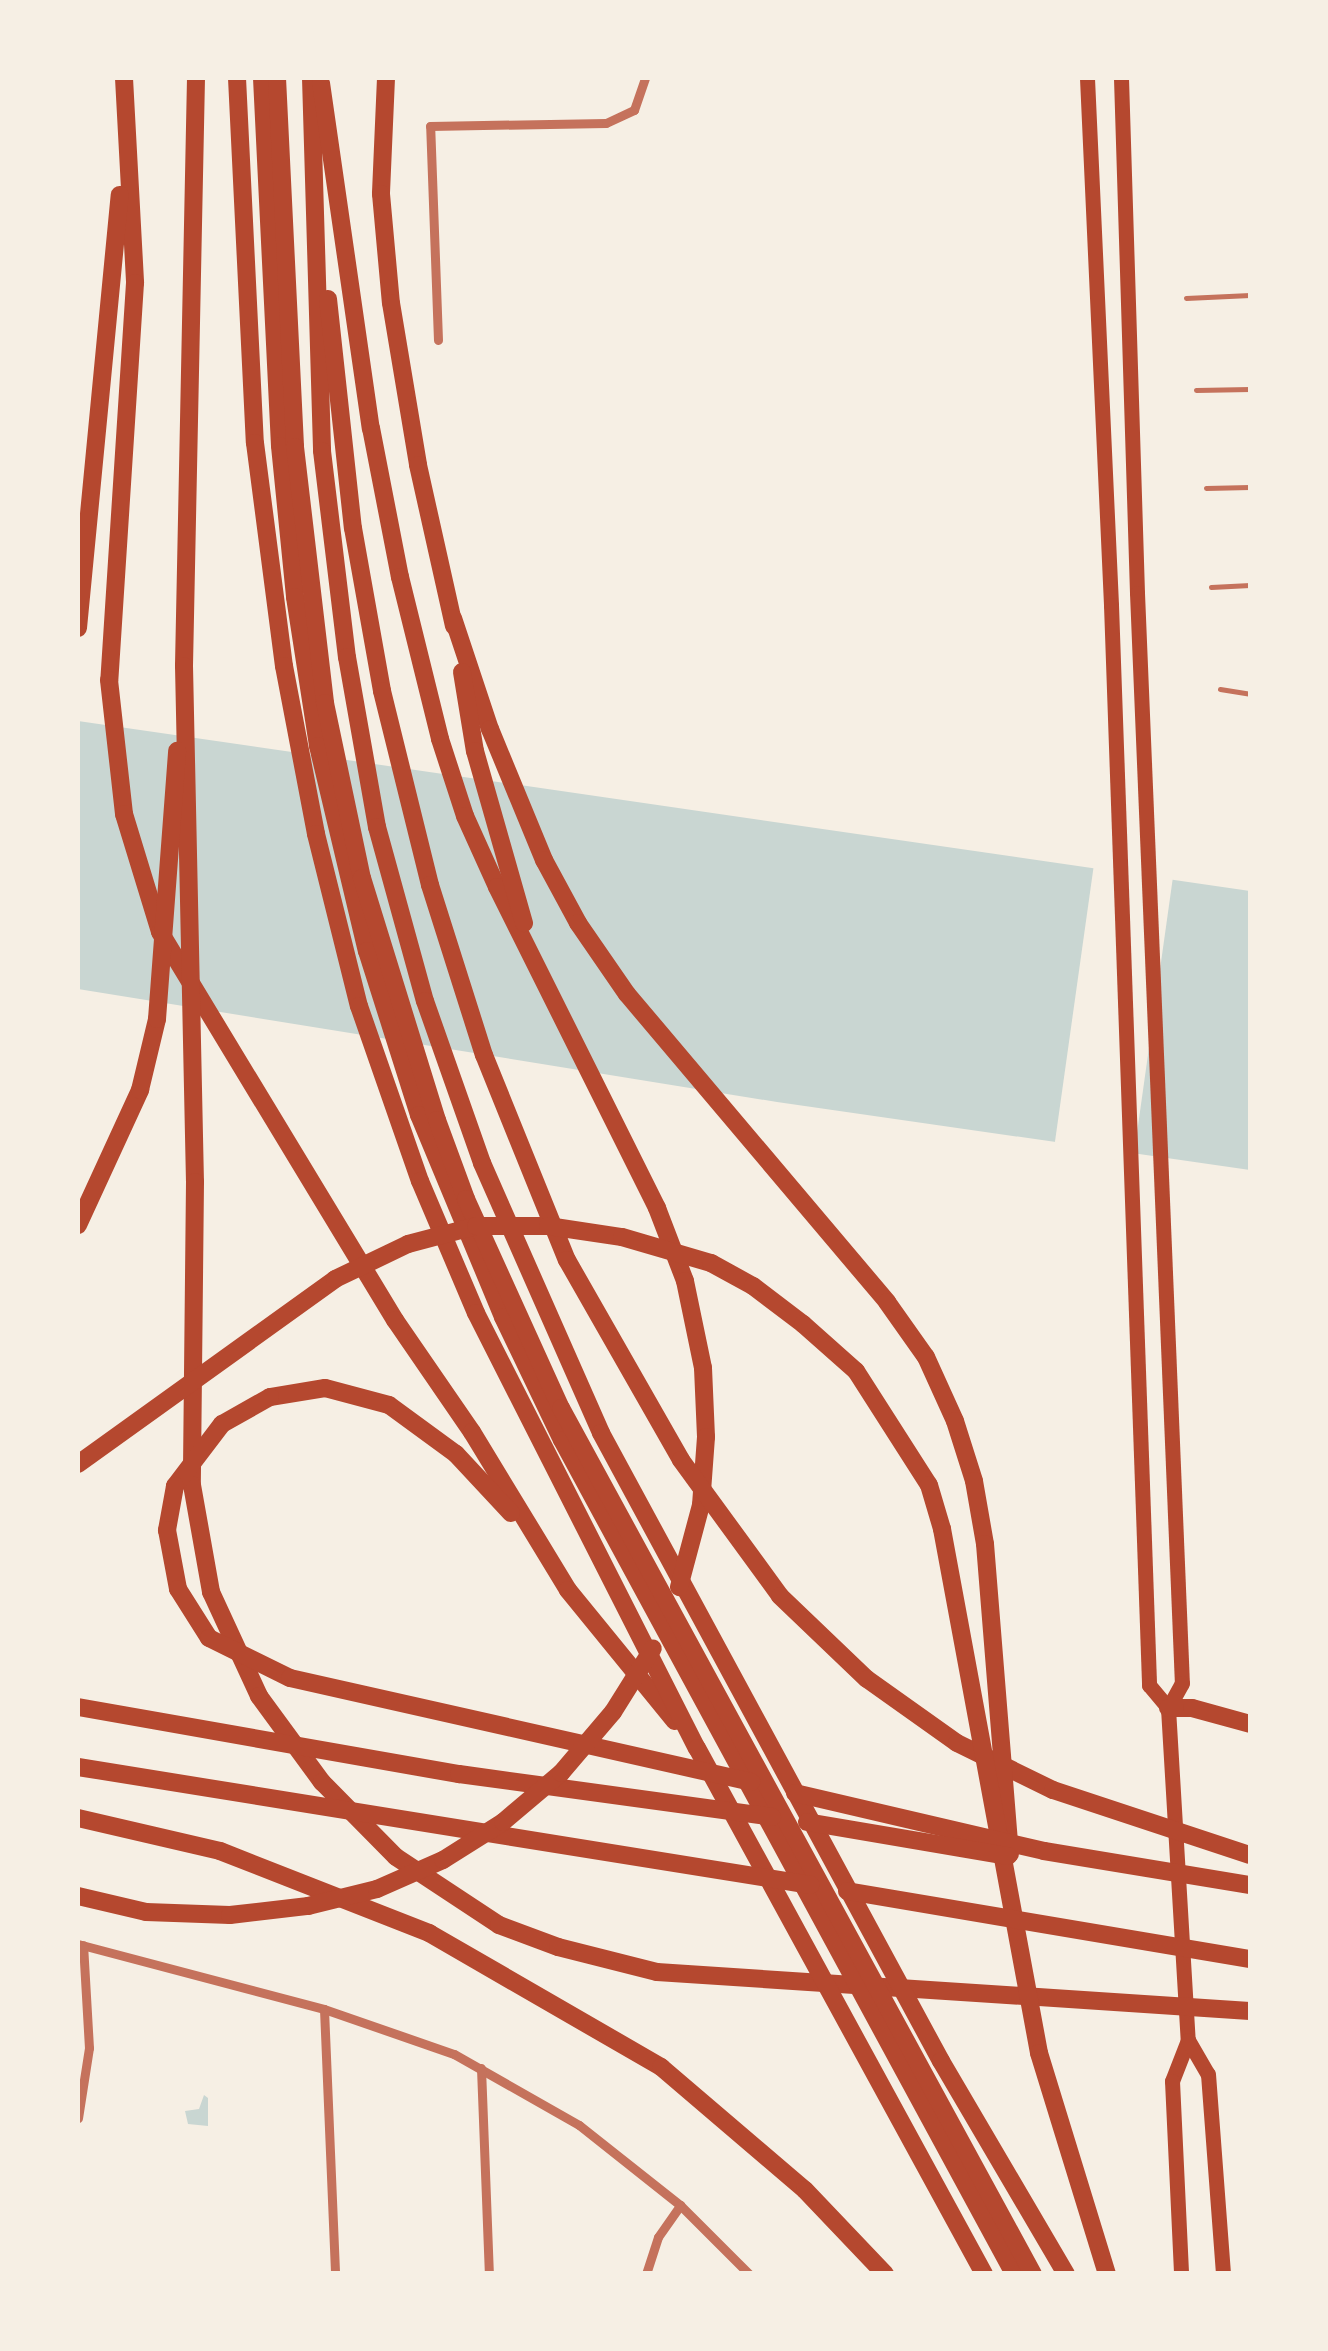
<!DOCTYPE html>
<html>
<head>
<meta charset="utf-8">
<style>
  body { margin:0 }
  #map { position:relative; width:1328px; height:2351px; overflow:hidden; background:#f6efe4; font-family:Ubuntu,sans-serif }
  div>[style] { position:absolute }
  .water>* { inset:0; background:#c9d6d2 }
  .pier>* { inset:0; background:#f6efe4; transform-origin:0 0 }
  .service>* { height:5px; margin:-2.5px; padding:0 2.5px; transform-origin:2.5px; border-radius:2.5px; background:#c5725c }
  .minor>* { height:9px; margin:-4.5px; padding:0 4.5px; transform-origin:4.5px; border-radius:4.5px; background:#c5725c }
  .primary>* { height:15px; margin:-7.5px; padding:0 7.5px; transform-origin:7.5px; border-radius:7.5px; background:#b5482f }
  .motorway>* { height:18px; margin:-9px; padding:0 9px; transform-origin:9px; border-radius:9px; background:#b5482f }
  span { translate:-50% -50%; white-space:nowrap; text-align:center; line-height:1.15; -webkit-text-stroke:8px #f6efe4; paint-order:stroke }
  .frame { position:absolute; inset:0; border:80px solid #f6efe4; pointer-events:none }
</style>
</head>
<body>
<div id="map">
  <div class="water">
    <div style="clip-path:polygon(78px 721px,1250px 891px,1250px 1170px,777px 1102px,78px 989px)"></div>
    <div style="clip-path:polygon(204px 2095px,208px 2098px,208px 2126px,188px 2124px,185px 2111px,199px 2109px)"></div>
  </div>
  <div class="pier">
    <div style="left:1094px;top:864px;width:80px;height:290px;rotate:8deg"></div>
  </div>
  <div class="service">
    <div style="left:1186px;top:298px;width:64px;rotate:-2.7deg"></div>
    <div style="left:1196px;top:390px;width:54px;rotate:-1.1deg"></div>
    <div style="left:1206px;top:488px;width:44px;rotate:-1.3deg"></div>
    <div style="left:1211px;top:587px;width:39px;rotate:-3deg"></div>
    <div style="left:1220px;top:689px;width:30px;rotate:9deg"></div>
  </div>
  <div class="minor">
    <div style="left:438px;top:340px;width:214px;rotate:-92.1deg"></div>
    <div style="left:430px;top:126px;width:176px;rotate:-1deg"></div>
    <div style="left:606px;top:123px;width:31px;rotate:-25deg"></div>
    <div style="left:634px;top:110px;width:34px;rotate:-71deg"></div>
    <div style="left:78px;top:1944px;width:254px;rotate:14.8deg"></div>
    <div style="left:324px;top:2009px;width:138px;rotate:19.1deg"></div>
    <div style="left:454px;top:2054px;width:144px;rotate:29.6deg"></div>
    <div style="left:579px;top:2125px;width:129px;rotate:38.4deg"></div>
    <div style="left:680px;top:2205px;width:98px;rotate:45deg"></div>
    <div style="left:324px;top:2009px;width:265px;rotate:87.6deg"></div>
    <div style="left:481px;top:2068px;width:206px;rotate:87.8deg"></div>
    <div style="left:78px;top:2118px;width:71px;rotate:-81.1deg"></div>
    <div style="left:89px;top:2048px;width:103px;rotate:-93.3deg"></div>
    <div style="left:646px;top:2274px;width:39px;rotate:-72deg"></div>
    <div style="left:658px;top:2237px;width:39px;rotate:-55deg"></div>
  </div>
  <div class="primary">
    <div style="left:1087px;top:78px;width:528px;rotate:87.39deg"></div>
    <div style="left:1111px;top:605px;width:1081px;rotate:87.98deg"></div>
    <div style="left:1149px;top:1685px;width:30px;rotate:50deg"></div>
    <div style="left:1121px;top:78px;width:515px;rotate:88.22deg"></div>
    <div style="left:1137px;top:593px;width:1091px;rotate:87.64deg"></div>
    <div style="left:1182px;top:1683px;width:29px;rotate:119deg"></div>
    <div style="left:1168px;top:1708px;width:333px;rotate:86.6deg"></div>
    <div style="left:1188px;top:2040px;width:44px;rotate:111.3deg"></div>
    <div style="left:1172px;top:2081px;width:193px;rotate:87.3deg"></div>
    <div style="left:1188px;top:2040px;width:39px;rotate:60deg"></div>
    <div style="left:1208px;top:2074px;width:201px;rotate:85.7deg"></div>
  </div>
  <div class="motorway">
    <div style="left:124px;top:78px;width:205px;rotate:86.9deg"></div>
    <div style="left:135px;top:283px;width:398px;rotate:93.7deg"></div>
    <div style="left:109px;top:680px;width:135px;rotate:83.6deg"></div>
    <div style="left:124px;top:814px;width:123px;rotate:73deg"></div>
    <div style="left:160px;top:932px;width:454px;rotate:58.8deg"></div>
    <div style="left:395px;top:1320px;width:136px;rotate:55.5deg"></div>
    <div style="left:472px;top:1432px;width:185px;rotate:58.7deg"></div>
    <div style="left:568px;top:1590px;width:169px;rotate:50.8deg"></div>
    <div style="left:196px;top:78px;width:588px;rotate:91.17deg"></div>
    <div style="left:184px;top:666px;width:516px;rotate:88.78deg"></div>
    <div style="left:195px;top:1182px;width:303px;rotate:90.6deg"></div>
    <div style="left:192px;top:1485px;width:109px;rotate:79.9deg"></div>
    <div style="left:211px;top:1592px;width:115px;rotate:65.2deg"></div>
    <div style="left:259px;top:1696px;width:107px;rotate:53.8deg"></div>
    <div style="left:322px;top:1782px;width:105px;rotate:45.4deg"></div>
    <div style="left:396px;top:1857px;width:123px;rotate:33.4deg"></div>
    <div style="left:499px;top:1925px;width:63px;rotate:20.4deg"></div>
    <div style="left:558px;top:1947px;width:102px;rotate:14.2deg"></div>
    <div style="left:657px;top:1972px;width:594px;rotate:3.76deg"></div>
    <div style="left:237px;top:78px;width:365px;rotate:87.2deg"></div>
    <div style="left:255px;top:443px;width:225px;rotate:82.6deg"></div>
    <div style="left:284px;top:666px;width:171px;rotate:79.2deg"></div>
    <div style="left:316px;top:834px;width:177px;rotate:76deg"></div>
    <div style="left:359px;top:1006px;width:185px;rotate:70.8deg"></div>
    <div style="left:420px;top:1181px;width:143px;rotate:67deg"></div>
    <div style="left:476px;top:1313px;width:488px;rotate:63.1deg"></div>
    <div style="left:697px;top:1748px;width:599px;rotate:61.38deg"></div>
    <div style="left:262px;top:78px;width:368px;rotate:87.2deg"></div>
    <div style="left:280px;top:446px;width:152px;rotate:84.3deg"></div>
    <div style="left:295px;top:597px;width:151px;rotate:81.2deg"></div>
    <div style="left:318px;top:746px;width:211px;rotate:76.6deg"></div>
    <div style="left:367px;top:951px;width:172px;rotate:72.4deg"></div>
    <div style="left:419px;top:1115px;width:219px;rotate:67.4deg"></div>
    <div style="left:503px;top:1317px;width:136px;rotate:64.4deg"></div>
    <div style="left:562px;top:1440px;width:949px;rotate:61.54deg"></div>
    <div style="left:277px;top:78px;width:369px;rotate:87.2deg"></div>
    <div style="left:295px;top:447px;width:258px;rotate:83.3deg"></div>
    <div style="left:325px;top:703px;width:179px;rotate:78.1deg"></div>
    <div style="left:362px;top:878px;width:253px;rotate:72.8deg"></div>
    <div style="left:437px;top:1120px;width:84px;rotate:69.8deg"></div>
    <div style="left:466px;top:1199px;width:230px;rotate:65.6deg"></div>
    <div style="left:561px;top:1408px;width:986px;rotate:61.41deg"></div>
    <div style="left:311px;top:78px;width:373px;rotate:88.3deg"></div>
    <div style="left:322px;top:451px;width:208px;rotate:83.1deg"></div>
    <div style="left:347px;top:657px;width:173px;rotate:80deg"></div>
    <div style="left:377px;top:827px;width:180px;rotate:74.6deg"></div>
    <div style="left:425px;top:1001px;width:172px;rotate:70.6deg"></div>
    <div style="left:482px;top:1163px;width:295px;rotate:66.2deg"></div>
    <div style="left:601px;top:1433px;width:714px;rotate:61.57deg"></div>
    <div style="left:941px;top:2061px;width:247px;rotate:59.6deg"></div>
    <div style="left:386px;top:78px;width:116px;rotate:92.5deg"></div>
    <div style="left:381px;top:194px;width:109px;rotate:84.8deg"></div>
    <div style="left:391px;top:303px;width:164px;rotate:80.5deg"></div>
    <div style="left:418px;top:465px;width:165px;rotate:77.4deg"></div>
    <div style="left:321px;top:83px;width:349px;rotate:81.8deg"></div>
    <div style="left:371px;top:428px;width:152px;rotate:79deg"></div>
    <div style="left:400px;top:577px;width:167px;rotate:76.1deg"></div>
    <div style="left:440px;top:739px;width:81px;rotate:72deg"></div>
    <div style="left:465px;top:816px;width:78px;rotate:65.7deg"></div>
    <div style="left:497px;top:887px;width:359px;rotate:63.5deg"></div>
    <div style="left:657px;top:1208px;width:78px;rotate:69deg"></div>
    <div style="left:685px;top:1281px;width:89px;rotate:78.3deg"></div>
    <div style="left:703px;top:1368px;width:69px;rotate:87.5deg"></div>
    <div style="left:706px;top:1437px;width:68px;rotate:94.2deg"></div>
    <div style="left:701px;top:1505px;width:85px;rotate:105deg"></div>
    <div style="left:328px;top:299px;width:230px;rotate:83.8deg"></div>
    <div style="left:353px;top:528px;width:166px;rotate:79.9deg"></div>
    <div style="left:382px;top:691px;width:200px;rotate:76.1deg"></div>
    <div style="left:430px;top:885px;width:178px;rotate:72.4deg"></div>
    <div style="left:484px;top:1055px;width:221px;rotate:68deg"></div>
    <div style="left:567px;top:1260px;width:230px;rotate:60.3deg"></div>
    <div style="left:681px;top:1460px;width:168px;rotate:53.9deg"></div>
    <div style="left:780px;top:1596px;width:120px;rotate:43.7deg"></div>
    <div style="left:867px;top:1679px;width:110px;rotate:35.4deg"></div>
    <div style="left:957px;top:1743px;width:107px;rotate:26.1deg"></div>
    <div style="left:1053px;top:1790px;width:207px;rotate:18.3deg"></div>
    <div style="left:453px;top:618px;width:117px;rotate:71.6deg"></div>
    <div style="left:490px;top:729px;width:142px;rotate:67.6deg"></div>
    <div style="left:544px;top:860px;width:72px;rotate:61.6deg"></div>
    <div style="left:578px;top:923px;width:86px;rotate:55.4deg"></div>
    <div style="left:627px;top:994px;width:403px;rotate:49.8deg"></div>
    <div style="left:887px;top:1302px;width:67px;rotate:54.7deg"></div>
    <div style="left:926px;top:1357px;width:70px;rotate:65.6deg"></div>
    <div style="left:955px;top:1421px;width:63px;rotate:72.4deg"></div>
    <div style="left:974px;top:1481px;width:64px;rotate:80.1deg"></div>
    <div style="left:985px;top:1544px;width:311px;rotate:85.4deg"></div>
    <div style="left:78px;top:628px;width:435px;rotate:-84.5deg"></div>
    <div style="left:462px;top:672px;width:80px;rotate:80.7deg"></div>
    <div style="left:475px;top:751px;width:179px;rotate:74.1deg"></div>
    <div style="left:78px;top:1225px;width:149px;rotate:-65.3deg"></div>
    <div style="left:140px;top:1090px;width:73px;rotate:-76.5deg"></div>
    <div style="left:157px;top:1019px;width:269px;rotate:-85.7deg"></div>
    <div style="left:78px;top:1464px;width:317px;rotate:-35.7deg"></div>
    <div style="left:335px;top:1279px;width:81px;rotate:-25.6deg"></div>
    <div style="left:408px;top:1244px;width:70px;rotate:-14.8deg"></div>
    <div style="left:476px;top:1226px;width:72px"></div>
    <div style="left:548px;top:1226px;width:75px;rotate:8.5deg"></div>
    <div style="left:622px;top:1237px;width:93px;rotate:16.3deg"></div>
    <div style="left:711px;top:1263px;width:48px;rotate:28.7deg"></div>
    <div style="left:753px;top:1286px;width:63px;rotate:37.2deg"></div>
    <div style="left:803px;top:1324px;width:71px;rotate:41.6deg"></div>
    <div style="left:856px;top:1371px;width:135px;rotate:57.4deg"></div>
    <div style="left:929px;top:1485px;width:46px;rotate:73.5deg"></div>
    <div style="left:942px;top:1529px;width:533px;rotate:79.51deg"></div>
    <div style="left:1039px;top:2053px;width:231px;rotate:72.9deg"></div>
    <div style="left:511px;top:1513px;width:81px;rotate:-133deg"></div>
    <div style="left:456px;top:1454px;width:83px;rotate:-143.8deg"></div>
    <div style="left:389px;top:1405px;width:66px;rotate:-165.1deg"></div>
    <div style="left:325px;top:1388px;width:56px;rotate:170.7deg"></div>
    <div style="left:270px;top:1397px;width:55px;rotate:150.6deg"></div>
    <div style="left:222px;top:1424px;width:78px;rotate:127.2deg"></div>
    <div style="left:175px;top:1486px;width:45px;rotate:100.3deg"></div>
    <div style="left:167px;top:1530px;width:60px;rotate:79.4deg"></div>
    <div style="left:178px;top:1589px;width:58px;rotate:57.7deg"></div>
    <div style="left:209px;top:1638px;width:90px;rotate:26.3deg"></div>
    <div style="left:290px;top:1678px;width:473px;rotate:12.7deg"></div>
    <div style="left:78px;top:1707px;width:387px;rotate:10deg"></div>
    <div style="left:459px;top:1774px;width:316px;rotate:7.8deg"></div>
    <div style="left:1168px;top:1708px;width:24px"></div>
    <div style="left:1192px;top:1708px;width:60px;rotate:15.4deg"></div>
    <div style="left:78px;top:1767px;width:742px;rotate:9.15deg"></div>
    <div style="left:795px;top:1793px;width:256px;rotate:13.1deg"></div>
    <div style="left:1044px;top:1851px;width:209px;rotate:9.4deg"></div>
    <div style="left:78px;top:1818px;width:146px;rotate:13.1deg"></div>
    <div style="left:220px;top:1851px;width:225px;rotate:21.4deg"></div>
    <div style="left:429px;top:1933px;width:268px;rotate:30deg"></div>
    <div style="left:661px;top:2067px;width:189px;rotate:40.5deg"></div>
    <div style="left:805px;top:2190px;width:116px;rotate:46.4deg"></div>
    <div style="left:807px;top:1822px;width:204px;rotate:9.6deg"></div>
    <div style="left:847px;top:1891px;width:409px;rotate:9.6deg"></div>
    <div style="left:78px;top:1896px;width:70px;rotate:13.2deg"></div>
    <div style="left:146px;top:1912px;width:84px;rotate:2deg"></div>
    <div style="left:230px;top:1915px;width:79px;rotate:-6.6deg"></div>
    <div style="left:308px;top:1906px;width:71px;rotate:-13.8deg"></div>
    <div style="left:377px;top:1889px;width:72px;rotate:-23.7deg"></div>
    <div style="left:443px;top:1860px;width:71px;rotate:-32.3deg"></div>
    <div style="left:503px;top:1822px;width:76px;rotate:-40.2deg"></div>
    <div style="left:561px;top:1773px;width:80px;rotate:-49.6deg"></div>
    <div style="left:613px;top:1712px;width:75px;rotate:-58deg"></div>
  </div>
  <div class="frame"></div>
</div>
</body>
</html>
